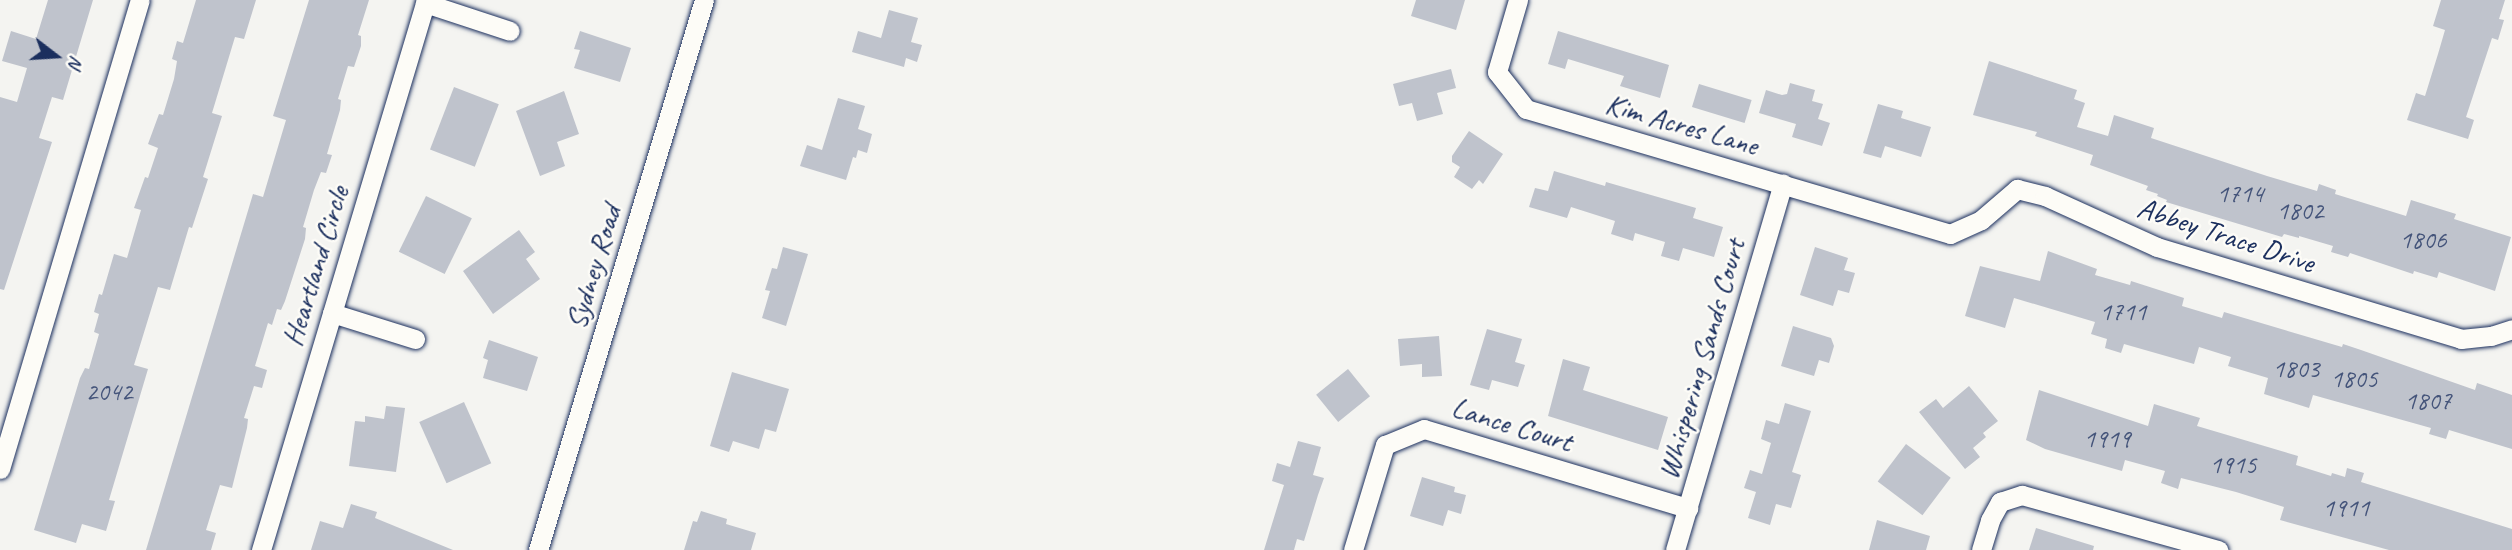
<!DOCTYPE html>
<html>
<head>
<meta charset="utf-8">
<style>
  body { margin:0 }
  #map { position:relative; width:2512px; height:550px; overflow:hidden; background:#f4f4f1; font-family:Caveat,sans-serif }
  div>[style] { position:absolute }
  .building>* { inset:0; background:#bfc3cc; transform-origin:0 0 }
  .roads { filter:drop-shadow(0 0 2px #1b2f5e) drop-shadow(0 0 2px #1b2f5e) }
  .street>* { height:19px; margin:-9.5px; padding:0 9.5px; transform-origin:9.5px; border-radius:9.5px; background:#fdfcf7 }
  span { translate:-50% -50%; white-space:nowrap; text-align:center; line-height:1.15; -webkit-text-stroke:5px #fdfcf7; paint-order:stroke }
  .number-label { font-size:26px; color:#44547a }
  .number-label span { -webkit-text-stroke-width:0 }
  .street-label { font-size:30px; color:#1b2f5e }
  .north { position:absolute; left:21px; top:21px; width:70px; height:70px; -webkit-text-stroke:5px #fdfcf7; paint-order:stroke; rotate:107deg; font-size:19px; font-weight:700; line-height:28px; text-align:center; color:#1b2f5e }
  .north::after { content:''; display:block; margin:auto; width:24px; height:32px; background:#1b2f5e; clip-path:polygon(50% 0,100% 100%,50% 72%,0 100%) }
</style>
</head>
<body>
<div id="map">
  <div class="building">
    <div style="clip-path:polygon(48px 0,93px 0,63px 100px,52px 97px,39px 138px,52px 142px,4px 290px,0 289px,0 97px,17px 102px,27px 68px,2px 61px,11px 31px,36px 39px)"></div>
    <div style="clip-path:polygon(196px 0,256px 0,244px 39px,235px 37px,212px 113px,222px 116px,203px 177px,208px 179px,192px 228px,189px 227px,170px 290px,158px 287px,134px 365px,148px 369px,109px 500px,115px 501px,106px 531px,82px 524px,76px 543px,34px 530px,80px 378px,85px 368px,89px 369px,99px 334px,94px 332px,99px 314px,94px 312px,99px 294px,102px 295px,114px 254px,127px 258px,141px 210px,134px 208px,145px 177px,148px 178px,158px 148px,148px 144px,159px 114px,163px 115px,174px 79px,177px 61px,172px 59px,177px 41px,183px 43px)"></div>
    <div style="clip-path:polygon(309px 0,369px 0,358px 35px,361px 36px,361px 46px,354px 67px,348px 66px,338px 99px,341px 100px,340px 110px,327px 154px,332px 155px,326px 173px,321px 172px,314px 190px,303px 227px,306px 228px,305px 239px,285px 301px,281px 310px,277px 309px,272px 325px,268px 323px,255px 366px,267px 370px,262px 388px,254px 386px,244px 418px,248px 419px,247px 428px,232px 488px,220px 485px,206px 530px,216px 533px,211px 550px,146px 550px,253px 194px,263px 197px,286px 120px,273px 116px)"></div>
    <div style="clip-path:polygon(1416px 0,1465px 0,1456px 30px,1411px 16px)"></div>
    <div style="clip-path:polygon(2441px 0,2505px 0,2499px 19px,2504px 20px,2498px 40px,2492px 38px,2466px 117px,2474px 120px,2468px 139px,2407px 120px,2416px 93px,2425px 96px,2438px 54px,2445px 30px,2433px 26px)"></div>
    <div style="clip-path:polygon(889px 10px,918px 18px,911px 42px,922px 45px,917px 62px,906px 58px,904px 67px,852px 52px,858px 31px,881px 38px)"></div>
    <div style="clip-path:polygon(580px 31px,631px 48px,620px 82px,574px 68px,580px 50px,574px 49px)"></div>
    <div style="clip-path:polygon(1558px 31px,1669px 65px,1660px 98px,1620px 86px,1624px 76px,1568px 59px,1565px 69px,1548px 64px)"></div>
    <div style="clip-path:polygon(1989px 61px,2077px 90px,2074px 99px,2085px 103px,2077px 127px,2108px 136px,2114px 115px,2154px 128px,2151px 138px,2267px 176px,2317px 191px,2319px 184px,2336px 190px,2335px 194px,2406px 216px,2411px 200px,2456px 214px,2454px 219px,2511px 237px,2495px 291px,2439px 272px,2437px 278px,2414px 271px,2413px 274px,2350px 253px,2348px 257px,2331px 252px,2333px 246px,2299px 236px,2299px 238px,2284px 234px,2282px 237px,2166px 202px,2167px 200px,2157px 196px,2158px 194px,2146px 190px,2148px 186px,2090px 165px,2093px 155px,2035px 136px,2037px 132px,1973px 115px)"></div>
    <div style="clip-path:polygon(1451px 69px,1456px 88px,1437px 93px,1443px 114px,1417px 121px,1412px 103px,1399px 106px,1393px 84px)"></div>
    <div style="clip-path:polygon(1790px 83px,1815px 90px,1812px 101px,1823px 104px,1818px 119px,1830px 123px,1822px 146px,1792px 137px,1796px 124px,1759px 113px,1766px 90px,1782px 95px,1787px 94px)"></div>
    <div style="left:1699px;top:84px;width:55px;height:24px;rotate:17deg"></div>
    <div style="left:454px;top:87px;width:48px;height:67px;rotate:21deg"></div>
    <div style="clip-path:polygon(564px 91px,579px 134px,557px 142px,565px 166px,540px 176px,516px 111px)"></div>
    <div style="clip-path:polygon(838px 98px,865px 106px,858px 129px,872px 134px,867px 153px,858px 150px,856px 158px,853px 157px,846px 180px,800px 166px,807px 145px,822px 150px)"></div>
    <div style="clip-path:polygon(1878px 104px,1903px 111px,1901px 118px,1931px 127px,1921px 157px,1885px 146px,1881px 158px,1863px 153px)"></div>
    <div style="clip-path:polygon(1469px 131px,1503px 154px,1483px 184px,1479px 180px,1472px 189px,1454px 177px,1460px 167px,1452px 162px,1452px 156px)"></div>
    <div style="clip-path:polygon(1554px 171px,1605px 186px,1606px 182px,1696px 208px,1693px 218px,1723px 227px,1714px 257px,1683px 248px,1679px 261px,1661px 256px,1665px 242px,1635px 233px,1633px 241px,1611px 234px,1615px 221px,1571px 207px,1567px 218px,1529px 207px,1535px 188px,1548px 191px)"></div>
    <div style="left:426px;top:196px;width:51px;height:62px;rotate:26deg"></div>
    <div style="clip-path:polygon(519px 230px,535px 252px,526px 259px,540px 279px,493px 314px,463px 271px)"></div>
    <div style="clip-path:polygon(783px 247px,808px 254px,786px 326px,762px 318px,770px 291px,765px 290px,772px 268px,777px 269px)"></div>
    <div style="clip-path:polygon(1815px 247px,1848px 258px,1844px 270px,1855px 273px,1849px 293px,1838px 290px,1833px 306px,1800px 295px)"></div>
    <div style="clip-path:polygon(2048px 251px,2097px 269px,2095px 275px,2130px 285px,2131px 281px,2184px 298px,2182px 306px,2222px 318px,2224px 312px,2342px 347px,2343px 344px,2361px 350px,2475px 390px,2477px 383px,2512px 395px,2512px 449px,2449px 430px,2446px 439px,2429px 434px,2431px 428px,2313px 395px,2309px 408px,2264px 394px,2268px 378px,2228px 366px,2231px 357px,2199px 347px,2194px 364px,2124px 344px,2121px 353px,2105px 348px,2107px 339px,2091px 334px,2095px 322px,2014px 298px,2005px 328px,1965px 316px,1980px 266px,2040px 281px)"></div>
    <div style="clip-path:polygon(1793px 326px,1831px 338px,1834px 346px,1829px 363px,1819px 360px,1814px 376px,1781px 366px)"></div>
    <div style="clip-path:polygon(1487px 329px,1522px 339px,1515px 362px,1525px 365px,1518px 387px,1492px 380px,1489px 390px,1470px 385px)"></div>
    <div style="clip-path:polygon(1439px 336px,1442px 376px,1422px 377px,1422px 364px,1400px 366px,1398px 339px)"></div>
    <div style="clip-path:polygon(489px 340px,538px 357px,527px 391px,483px 378px,488px 360px,483px 358px)"></div>
    <div style="clip-path:polygon(1563px 359px,1590px 367px,1583px 390px,1668px 417px,1658px 450px,1548px 416px)"></div>
    <div style="left:1348px;top:369px;width:35px;height:41px;rotate:51deg"></div>
    <div style="clip-path:polygon(732px 372px,789px 389px,776px 432px,765px 429px,759px 449px,733px 441px,729px 452px,710px 446px)"></div>
    <div style="clip-path:polygon(1969px 386px,1998px 421px,1983px 433px,1986px 437px,1973px 448px,1980px 457px,1965px 469px,1919px 412px,1936px 399px,1943px 408px)"></div>
    <div style="clip-path:polygon(2039px 390px,2148px 426px,2154px 404px,2200px 418px,2197px 426px,2298px 456px,2296px 465px,2331px 476px,2332px 473px,2345px 477px,2347px 468px,2364px 473px,2361px 482px,2512px 529px,2512px 550px,2389px 550px,2280px 520px,2284px 507px,2236px 492px,2181px 478px,2178px 489px,2161px 483px,2165px 471px,2125px 460px,2122px 471px,2045px 449px,2026px 440px)"></div>
    <div style="left:464px;top:402px;width:67px;height:49px;rotate:66deg"></div>
    <div style="clip-path:polygon(1785px 403px,1811px 411px,1792px 472px,1801px 475px,1791px 508px,1776px 504px,1770px 525px,1748px 518px,1756px 492px,1744px 488px,1750px 470px,1762px 474px,1771px 443px,1761px 439px,1766px 420px,1779px 424px)"></div>
    <div style="clip-path:polygon(386px 406px,405px 408px,396px 472px,349px 466px,355px 421px,365px 422px,365px 416px,384px 419px)"></div>
    <div style="clip-path:polygon(1298px 441px,1321px 447px,1313px 475px,1324px 478px,1318px 495px,1304px 541px,1297px 539px,1294px 550px,1264px 550px,1284px 485px,1272px 481px,1277px 463px,1290px 467px)"></div>
    <div style="left:1906px;top:444px;width:56px;height:47px;rotate:37deg"></div>
    <div style="clip-path:polygon(1422px 477px,1455px 487px,1454px 492px,1466px 495px,1461px 514px,1448px 510px,1443px 526px,1410px 516px)"></div>
    <div style="clip-path:polygon(351px 504px,377px 512px,375px 518px,453px 550px,311px 550px,320px 521px,343px 528px)"></div>
    <div style="clip-path:polygon(701px 511px,727px 519px,726px 524px,756px 533px,751px 550px,684px 550px,693px 521px,697px 522px)"></div>
    <div style="clip-path:polygon(1877px 520px,1930px 536px,1926px 550px,1869px 550px)"></div>
    <div style="clip-path:polygon(2036px 528px,2094px 546px,2093px 550px,2029px 550px)"></div>
  </div>
  <div class="roads">
    <div class="street">
      <div style="left:1518px;top:0;width:75px;rotate:106.3deg"></div>
      <div style="left:1497px;top:72px;width:47px;rotate:51.9deg"></div>
      <div style="left:1526px;top:109px;width:442px;rotate:16.4deg"></div>
      <div style="left:1950px;top:234px;width:34px;rotate:-24deg"></div>
      <div style="left:1981px;top:220px;width:48px;rotate:-40.7deg"></div>
      <div style="left:2017px;top:189px;width:29px;rotate:14deg"></div>
      <div style="left:2045px;top:196px;width:123px;rotate:24.5deg"></div>
      <div style="left:2157px;top:247px;width:318px;rotate:16.8deg"></div>
      <div style="left:2461px;top:339px;width:30px;rotate:-6deg"></div>
      <div style="left:2491px;top:336px;width:22px;rotate:-18deg"></div>
      <div style="left:425px;top:3px;width:89px;rotate:18.2deg"></div>
      <div style="left:332px;top:313px;width:87px;rotate:17.4deg"></div>
      <div style="left:0;top:469px;width:489px;rotate:-73.4deg"></div>
      <div style="left:261px;top:550px;width:574px;rotate:-73.3deg"></div>
      <div style="left:538px;top:550px;width:575px;rotate:-73.21deg"></div>
      <div style="left:1353px;top:550px;width:110px;rotate:-73.1deg"></div>
      <div style="left:1385px;top:445px;width:42px;rotate:-22.3deg"></div>
      <div style="left:1424px;top:429px;width:276px;rotate:16.7deg"></div>
      <div style="left:1675px;top:550px;width:382px;rotate:-73.6deg"></div>
      <div style="left:1981px;top:550px;width:31px;rotate:-73deg"></div>
      <div style="left:1990px;top:520px;width:21px;rotate:-61deg"></div>
      <div style="left:2000px;top:502px;width:23px;rotate:-18deg"></div>
      <div style="left:2022px;top:495px;width:204px;rotate:15.7deg"></div>
    </div>
  </div>
  <div class="number-label">
    <span style="left:2240px;top:194px">1714</span>
    <span style="left:2300px;top:211px">1802</span>
    <span style="left:2423px;top:240px">1806</span>
    <span style="left:2123px;top:312px">1711</span>
    <span style="left:2296px;top:369px">1803</span>
    <span style="left:2354px;top:379px">1805</span>
    <span style="left:109px;top:392px">2042</span>
    <span style="left:2428px;top:401px">1807</span>
    <span style="left:2107px;top:439px">1919</span>
    <span style="left:2233px;top:465px">1915</span>
    <span style="left:2346px;top:508px">1911</span>
  </div>
  <div class="street-label">
    <span style="left:1682px;top:124px;rotate:16deg">Kim Acres Lane</span>
    <span style="left:2226px;top:235px;rotate:18deg">Abbey Trace Drive</span>
    <span style="left:315px;top:266px;rotate:-73deg">Heartland Circle</span>
    <span style="left:593px;top:267px;rotate:-73deg">Sydney Road</span>
    <span style="left:1701px;top:359px;rotate:-74deg">Whispering Sands Court</span>
    <span style="left:1512px;top:424px;rotate:17deg">Lance Court</span>
  </div>
  <div class="north">N</div>
</div>
</body>
</html>
